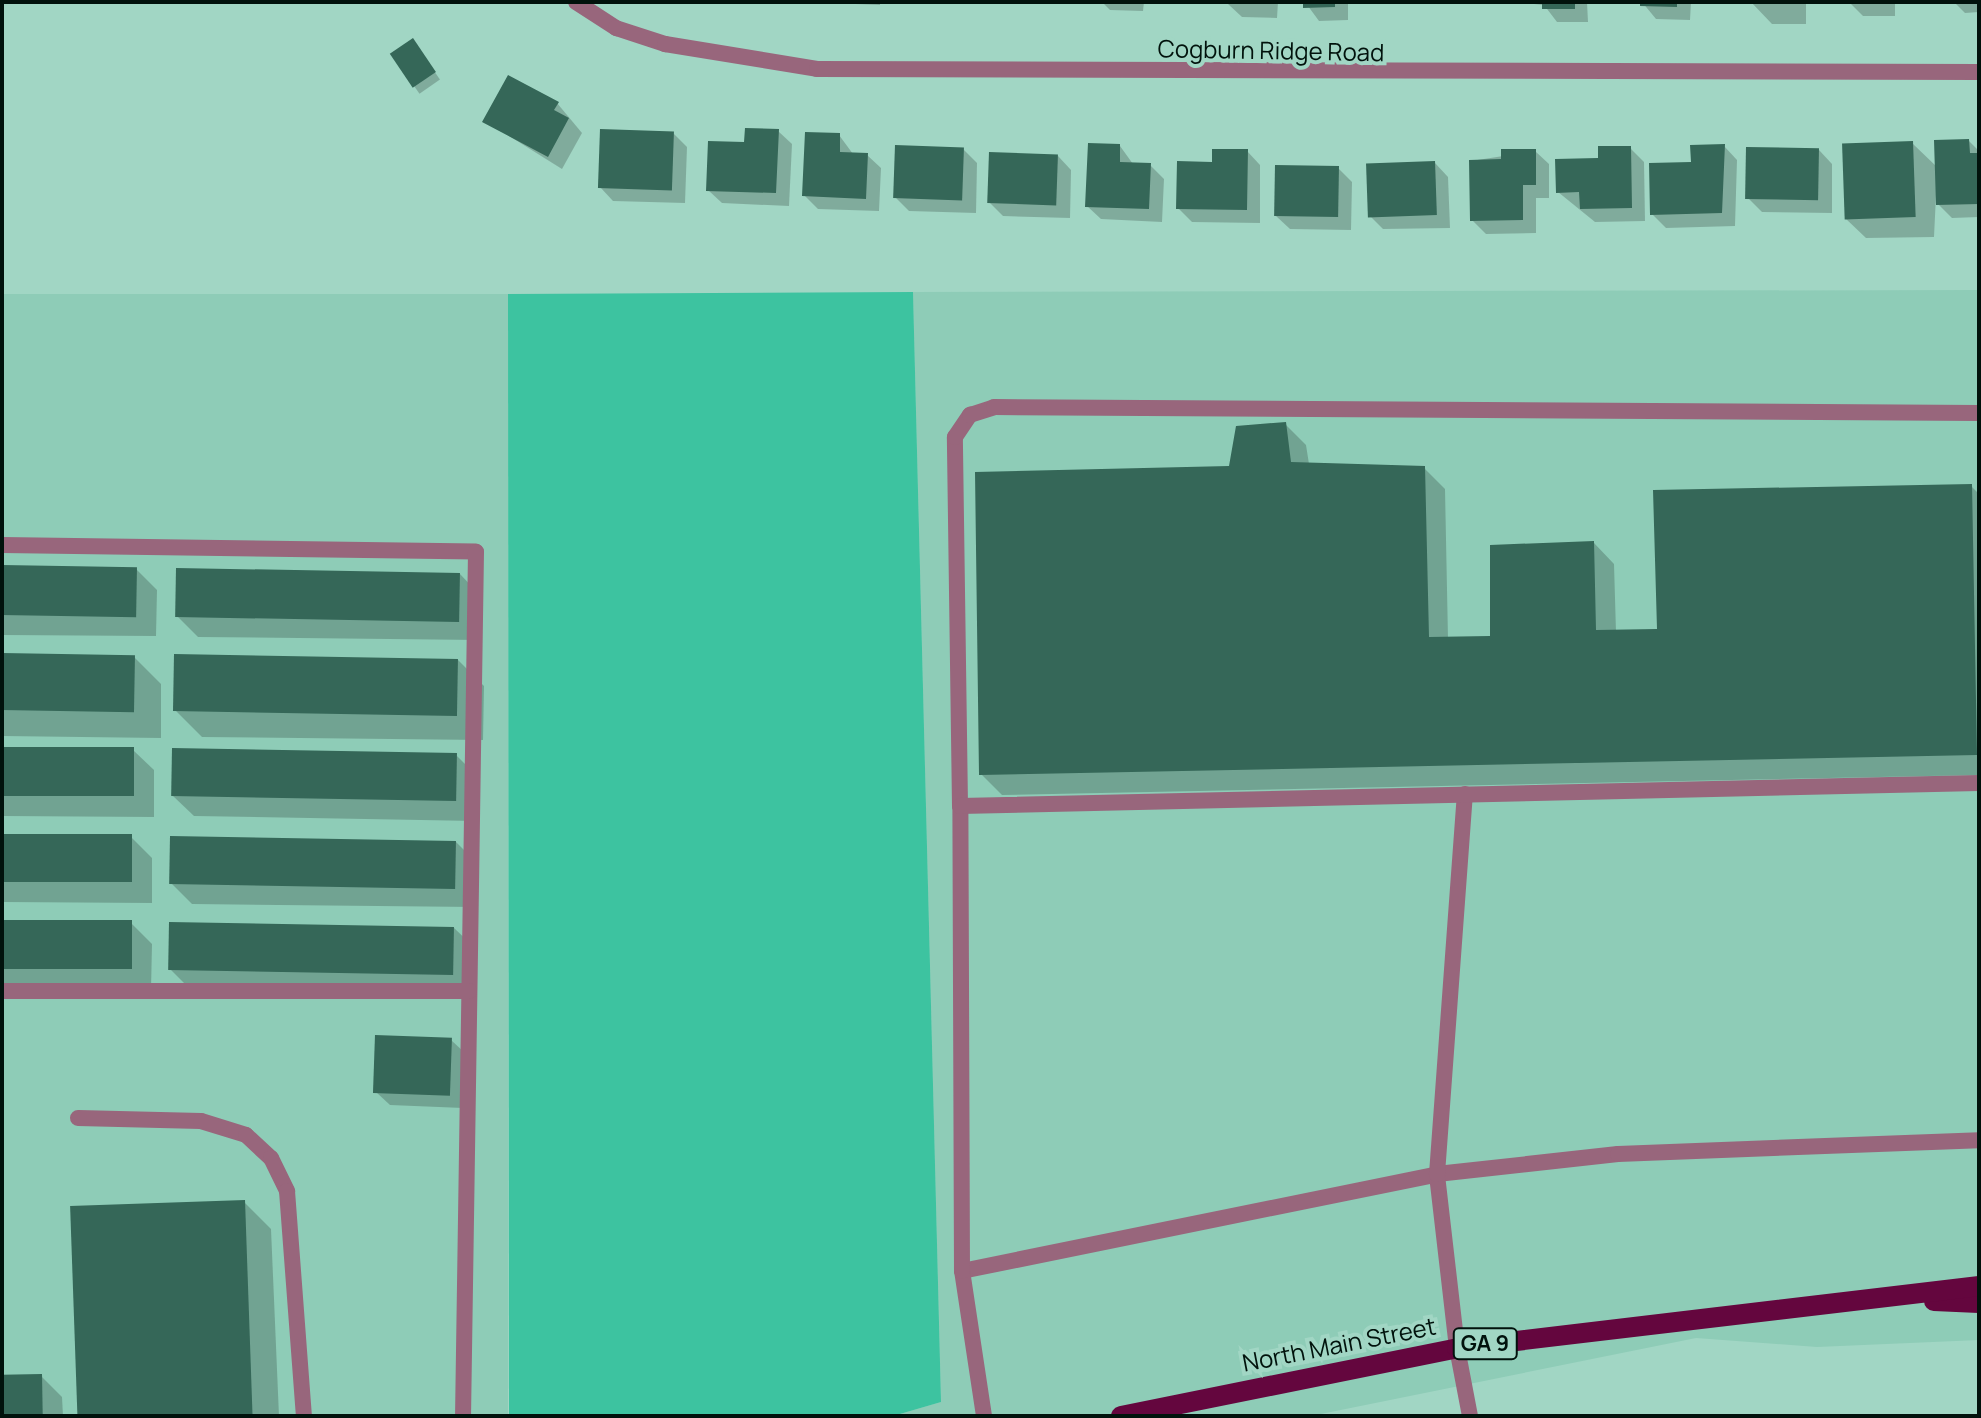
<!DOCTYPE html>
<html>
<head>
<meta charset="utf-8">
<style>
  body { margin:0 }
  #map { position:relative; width:1981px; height:1418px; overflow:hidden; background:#a1d6c4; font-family:Manrope,sans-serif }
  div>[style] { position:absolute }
  .built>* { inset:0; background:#8eccb7; transform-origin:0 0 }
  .green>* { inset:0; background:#3dc3a0 }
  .shadow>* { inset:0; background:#0003; transform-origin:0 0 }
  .building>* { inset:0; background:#356758; transform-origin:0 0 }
  .service>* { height:16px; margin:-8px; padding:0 8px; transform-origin:8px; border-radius:8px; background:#98667c }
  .minor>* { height:16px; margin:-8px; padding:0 8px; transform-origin:8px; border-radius:8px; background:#98667c }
  .primary>* { height:20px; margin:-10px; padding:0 10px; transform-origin:10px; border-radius:10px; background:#64063e }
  span { translate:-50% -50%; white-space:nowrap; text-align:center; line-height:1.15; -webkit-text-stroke:8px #a1d6c4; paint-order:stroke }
  .shield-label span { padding:2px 6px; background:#a1d6c4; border:2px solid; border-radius:6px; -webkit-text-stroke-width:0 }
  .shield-label { font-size:22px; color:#01120c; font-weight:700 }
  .street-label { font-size:24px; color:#01120c }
  .frame { position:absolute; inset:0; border:4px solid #01120c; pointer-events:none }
</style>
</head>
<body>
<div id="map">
  <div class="built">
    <div style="clip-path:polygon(1979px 290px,1979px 1340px,1817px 1347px,1696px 1338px,1311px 1416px,893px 1416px,941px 1402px,913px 292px)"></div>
    <div style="left:2px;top:294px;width:506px;height:1122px"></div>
  </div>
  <div class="green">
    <div style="clip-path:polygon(913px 292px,941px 1402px,893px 1416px,509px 1416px,508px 294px)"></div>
  </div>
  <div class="shadow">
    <div style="clip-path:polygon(806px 2px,880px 2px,880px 5px)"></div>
    <div style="clip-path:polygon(1102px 2px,1144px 2px,1143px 11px,1110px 10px)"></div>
    <div style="clip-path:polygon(1278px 2px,1277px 18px,1242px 17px,1228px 4px)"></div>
    <div style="clip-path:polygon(1305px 2px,1380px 2px,1380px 3px,1348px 4px,1348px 20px,1319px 21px)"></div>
    <div style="clip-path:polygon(1513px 2px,1587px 2px,1588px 22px,1557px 22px,1544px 5px)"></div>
    <div style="clip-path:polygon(1624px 2px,1691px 2px,1690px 20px,1656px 19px,1642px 2px)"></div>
    <div style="clip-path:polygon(1724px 2px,1806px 2px,1806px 24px,1772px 24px,1751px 2px)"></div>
    <div style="clip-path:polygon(1849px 2px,1895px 2px,1895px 16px,1863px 16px)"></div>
    <div style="clip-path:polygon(1954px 2px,1979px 2px,1979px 12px,1965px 13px)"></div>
    <div style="left:413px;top:41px;width:47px;height:25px;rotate:55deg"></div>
    <div style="clip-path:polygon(557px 103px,582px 133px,562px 169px,485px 121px)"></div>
    <div style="clip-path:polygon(778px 131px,792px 144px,789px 206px,722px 203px,708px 190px,746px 144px)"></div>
    <div style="clip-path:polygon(673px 133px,687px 147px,685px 203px,613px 201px,600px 187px)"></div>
    <div style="clip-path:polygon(839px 135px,853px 154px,867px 155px,881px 168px,879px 211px,818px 209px,804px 195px)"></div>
    <div style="clip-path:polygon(1969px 141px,1979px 151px,1979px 217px,1952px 218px,1938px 204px,1937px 175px,1934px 237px,1866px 238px,1845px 218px,1912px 143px,1937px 167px)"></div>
    <div style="clip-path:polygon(1120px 146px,1133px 164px,1150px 165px,1164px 179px,1162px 222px,1101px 219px,1087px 206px)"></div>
    <div style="clip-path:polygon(1724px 146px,1737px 160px,1735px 226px,1666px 228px,1652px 214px,1693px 164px)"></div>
    <div style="clip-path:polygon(1630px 148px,1644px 162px,1645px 221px,1595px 222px,1558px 192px)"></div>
    <div style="clip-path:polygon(963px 149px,977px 163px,976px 213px,909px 211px,895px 197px)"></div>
    <div style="clip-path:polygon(1819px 150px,1832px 164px,1832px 213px,1762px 212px,1748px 198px)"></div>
    <div style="clip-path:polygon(1247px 151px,1260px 165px,1260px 223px,1192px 222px,1178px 208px,1214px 164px)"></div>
    <div style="clip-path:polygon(1535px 151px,1549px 164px,1549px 198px,1536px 198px,1536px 233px,1486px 234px,1472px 220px,1471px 161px)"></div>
    <div style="clip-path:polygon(1058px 156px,1071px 170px,1070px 218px,1003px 216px,989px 202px)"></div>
    <div style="clip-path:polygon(1435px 163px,1448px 177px,1450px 228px,1383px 229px,1369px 215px)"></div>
    <div style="clip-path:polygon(1338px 168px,1352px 182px,1351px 230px,1290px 229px,1276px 216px)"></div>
    <div style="clip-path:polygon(1285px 424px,1306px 445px,1309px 464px,1424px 468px,1445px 489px,1448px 638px,1492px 637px,1594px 543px,1614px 564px,1616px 632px,1659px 631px,1971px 486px,1979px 494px,1979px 775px,1002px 795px,981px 774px,1230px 468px)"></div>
    <div style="clip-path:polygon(2px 567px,136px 569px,157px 590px,156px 636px,2px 635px)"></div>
    <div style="clip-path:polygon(459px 573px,479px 594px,479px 640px,198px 637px,177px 616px)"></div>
    <div style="clip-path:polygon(2px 655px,134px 657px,161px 684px,161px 738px,2px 736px)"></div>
    <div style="clip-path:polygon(457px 659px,484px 686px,483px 740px,202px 737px,175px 710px)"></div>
    <div style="clip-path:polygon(2px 749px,133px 750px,154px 770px,154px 817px,2px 816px)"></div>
    <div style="clip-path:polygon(456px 755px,477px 776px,476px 821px,194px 816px,173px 796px)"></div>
    <div style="clip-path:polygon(2px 836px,131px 837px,152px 858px,152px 903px,2px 902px)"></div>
    <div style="clip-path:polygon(455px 841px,476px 862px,475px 907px,192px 904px,171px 883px)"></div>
    <div style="clip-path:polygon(2px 922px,131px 923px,152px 944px,151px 990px,2px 988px)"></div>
    <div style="clip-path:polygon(453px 927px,474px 947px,473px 993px,191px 990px,170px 969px)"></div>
    <div style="clip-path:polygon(451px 1040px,465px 1053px,463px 1108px,390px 1105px,376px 1092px)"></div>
    <div style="clip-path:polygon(244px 1202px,271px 1229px,279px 1416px,81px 1416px)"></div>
    <div style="clip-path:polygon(41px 1376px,62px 1397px,63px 1416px,2px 1416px,2px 1378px)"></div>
  </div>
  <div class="building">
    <div style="clip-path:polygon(1303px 2px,1335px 2px,1335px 7px,1303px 8px)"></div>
    <div style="left:1542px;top:2px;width:33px;height:7px"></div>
    <div style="clip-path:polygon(1640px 2px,1677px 2px,1677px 7px,1640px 6px)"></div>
    <div style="left:413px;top:38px;width:41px;height:28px;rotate:56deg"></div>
    <div style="clip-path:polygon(508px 75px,559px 102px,554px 110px,569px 118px,548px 157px,482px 122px)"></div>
    <div style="clip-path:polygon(745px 128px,779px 129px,776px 193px,706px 191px,708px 141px,744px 142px)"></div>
    <div style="left:600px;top:129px;width:74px;height:59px;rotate:2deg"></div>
    <div style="clip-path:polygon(805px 132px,840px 133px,840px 152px,868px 153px,866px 199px,802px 196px)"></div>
    <div style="clip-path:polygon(1969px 139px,1970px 153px,1979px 153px,1979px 204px,1936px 205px,1934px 140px)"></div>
    <div style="left:1913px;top:141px;width:76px;height:71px;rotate:88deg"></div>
    <div style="clip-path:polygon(1088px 143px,1120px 144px,1120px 162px,1151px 163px,1149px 209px,1085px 207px)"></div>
    <div style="clip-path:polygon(1725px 144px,1722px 213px,1650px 215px,1649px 163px,1691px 162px,1690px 145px)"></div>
    <div style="left:895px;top:145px;width:69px;height:53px;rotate:2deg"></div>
    <div style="clip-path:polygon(1598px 146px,1631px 146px,1632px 208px,1580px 209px,1579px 192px,1556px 193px,1555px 159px,1598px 158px)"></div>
    <div style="left:1746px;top:147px;width:73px;height:52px;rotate:1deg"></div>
    <div style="clip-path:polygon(1212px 149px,1248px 149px,1247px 210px,1176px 209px,1177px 161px,1212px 162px)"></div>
    <div style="clip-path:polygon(1501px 149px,1536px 149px,1536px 185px,1523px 185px,1523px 220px,1470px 221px,1469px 160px,1501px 159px)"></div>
    <div style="left:989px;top:152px;width:69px;height:51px;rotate:2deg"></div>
    <div style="left:1435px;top:161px;width:54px;height:69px;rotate:88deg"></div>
    <div style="left:1275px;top:165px;width:64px;height:51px;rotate:1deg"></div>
    <div style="clip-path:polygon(1286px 422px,1291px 462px,1425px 466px,1429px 637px,1490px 636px,1490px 545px,1594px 541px,1596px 630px,1657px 629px,1653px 490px,1972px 484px,1977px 755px,979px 775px,975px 472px,1229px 466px,1236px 426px)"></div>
    <div style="left:2px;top:565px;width:135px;height:50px;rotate:1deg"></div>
    <div style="left:176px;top:568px;width:284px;height:49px;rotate:1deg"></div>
    <div style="left:2px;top:653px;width:133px;height:57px;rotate:1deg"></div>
    <div style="left:174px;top:654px;width:284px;height:57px;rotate:1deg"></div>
    <div style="left:2px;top:747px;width:132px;height:49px"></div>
    <div style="left:172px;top:748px;width:285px;height:48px;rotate:1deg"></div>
    <div style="left:2px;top:834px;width:130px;height:48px"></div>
    <div style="left:170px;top:836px;width:286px;height:48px;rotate:1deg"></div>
    <div style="left:2px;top:920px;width:130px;height:49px"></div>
    <div style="left:169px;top:922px;width:285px;height:48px;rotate:1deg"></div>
    <div style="left:375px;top:1035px;width:77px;height:58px;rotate:2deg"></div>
    <div style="left:245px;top:1200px;width:216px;height:175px;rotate:88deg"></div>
    <div style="left:42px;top:1374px;width:42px;height:40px;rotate:89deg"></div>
  </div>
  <div class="service">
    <div style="left:2px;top:545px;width:474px;rotate:0.8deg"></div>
    <div style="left:476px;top:552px;width:864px;rotate:90.86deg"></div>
    <div style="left:960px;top:806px;width:369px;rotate:-90.8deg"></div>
    <div style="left:955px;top:437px;width:27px;rotate:-56deg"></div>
    <div style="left:970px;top:415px;width:25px;rotate:-18deg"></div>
    <div style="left:994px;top:407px;width:985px;rotate:0.35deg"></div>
    <div style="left:2px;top:991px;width:467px"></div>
    <div style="left:78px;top:1118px;width:123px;rotate:1.4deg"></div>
    <div style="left:201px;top:1121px;width:47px;rotate:17.3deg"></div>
    <div style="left:246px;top:1135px;width:34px;rotate:43deg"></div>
    <div style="left:271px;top:1158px;width:37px;rotate:64deg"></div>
    <div style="left:287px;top:1191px;width:226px;rotate:85.7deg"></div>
    <div style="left:962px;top:1271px;width:485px;rotate:-11.5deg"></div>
    <div style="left:1437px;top:1174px;width:182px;rotate:-6.3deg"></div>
    <div style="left:1618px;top:1154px;width:361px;rotate:-2.2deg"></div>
    <div style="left:1457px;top:1348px;width:175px;rotate:-96.6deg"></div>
    <div style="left:1437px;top:1174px;width:381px;rotate:-85.8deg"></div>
    <div style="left:984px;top:1416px;width:147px;rotate:-98.6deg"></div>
    <div style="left:962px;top:1271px;width:465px;rotate:-90.2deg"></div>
    <div style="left:960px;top:806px;width:1019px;rotate:-1.29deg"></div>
  </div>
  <div class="minor">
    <div style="left:576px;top:2px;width:48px;rotate:33deg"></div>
    <div style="left:616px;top:28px;width:52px;rotate:18.1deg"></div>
    <div style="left:665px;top:44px;width:154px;rotate:9.3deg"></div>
    <div style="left:817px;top:69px;width:1162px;rotate:0.15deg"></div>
    <div style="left:1457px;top:1348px;width:69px;rotate:79.2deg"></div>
  </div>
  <div class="primary">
    <div style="left:1934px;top:1301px;width:45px;rotate:2.5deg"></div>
    <div style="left:1121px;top:1416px;width:343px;rotate:-11.4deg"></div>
    <div style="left:1457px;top:1348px;width:526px;rotate:-6.77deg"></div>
  </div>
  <div class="shield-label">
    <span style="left:1485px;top:1344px">GA 9</span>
  </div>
  <div class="street-label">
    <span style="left:1271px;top:50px;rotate:1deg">Cogburn Ridge Road</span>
    <span style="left:1339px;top:1344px;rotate:-11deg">North Main Street</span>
  </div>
  <div class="frame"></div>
</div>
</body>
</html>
